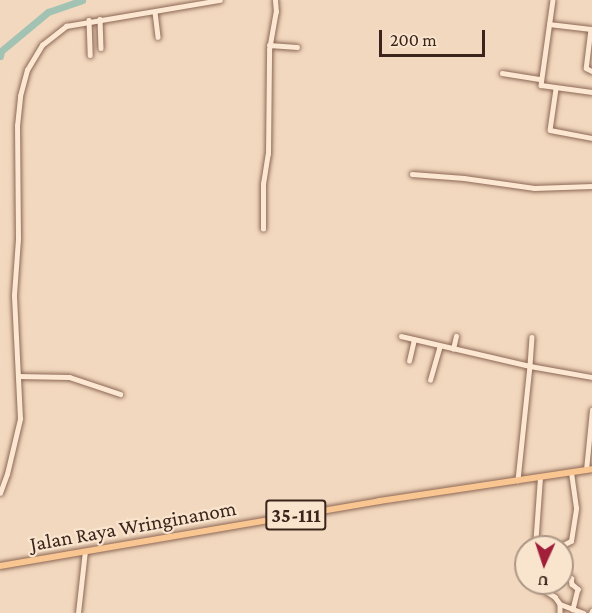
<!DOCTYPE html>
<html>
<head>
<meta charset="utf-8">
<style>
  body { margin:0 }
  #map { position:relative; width:592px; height:613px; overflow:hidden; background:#f2d8be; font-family:"Crimson Pro",serif }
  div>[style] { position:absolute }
  .river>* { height:7px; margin:-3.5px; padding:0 3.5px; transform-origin:3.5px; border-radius:3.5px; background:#a2c3b3 }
  .roads { filter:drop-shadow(0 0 2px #8c6755) drop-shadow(0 0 2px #8c6755) }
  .minor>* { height:4.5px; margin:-2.25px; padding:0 2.25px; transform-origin:2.25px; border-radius:2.25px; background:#fce7d2 }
  .major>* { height:6px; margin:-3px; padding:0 3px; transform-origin:3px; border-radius:3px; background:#f9c591 }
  span { translate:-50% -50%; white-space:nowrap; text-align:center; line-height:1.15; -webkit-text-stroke:4.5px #f9e4ce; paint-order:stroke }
  .shield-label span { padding:2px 4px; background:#f9e4ce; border:2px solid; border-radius:4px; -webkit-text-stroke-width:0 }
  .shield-label { font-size:20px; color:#3a241b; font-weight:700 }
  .street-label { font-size:21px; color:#3a241b }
  .north { position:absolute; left:514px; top:535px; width:60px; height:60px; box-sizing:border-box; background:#f9e4ce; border:2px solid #ad9786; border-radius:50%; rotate:183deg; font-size:16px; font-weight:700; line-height:24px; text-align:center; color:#3a241b }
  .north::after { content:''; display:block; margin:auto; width:21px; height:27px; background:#a11f39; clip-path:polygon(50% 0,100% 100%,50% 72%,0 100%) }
  .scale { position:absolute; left:379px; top:30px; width:106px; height:27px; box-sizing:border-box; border:3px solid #3a241b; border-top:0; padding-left:8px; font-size:18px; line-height:21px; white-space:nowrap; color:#3a241b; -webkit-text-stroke:4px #f9e4ce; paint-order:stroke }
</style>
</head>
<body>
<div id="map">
  <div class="river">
    <div style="left:0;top:56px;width:5px;rotate:-79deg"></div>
    <div style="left:1px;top:51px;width:61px;rotate:-39.7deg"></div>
    <div style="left:48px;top:12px;width:36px;rotate:-19deg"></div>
  </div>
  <div class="roads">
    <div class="minor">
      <div style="left:553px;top:0;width:86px;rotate:98deg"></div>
      <div style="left:541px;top:85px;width:51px;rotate:7.8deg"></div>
      <div style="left:155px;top:12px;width:25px;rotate:83deg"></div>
      <div style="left:100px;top:19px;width:29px;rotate:88deg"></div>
      <div style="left:89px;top:20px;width:35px;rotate:88deg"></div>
      <div style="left:549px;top:24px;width:42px;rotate:6.8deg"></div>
      <div style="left:591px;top:29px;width:39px;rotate:97deg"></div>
      <div style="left:586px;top:68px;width:7px;rotate:27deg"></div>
      <div style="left:269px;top:45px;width:28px;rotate:4deg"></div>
      <div style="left:502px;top:73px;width:39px;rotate:9deg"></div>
      <div style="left:556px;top:89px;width:41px;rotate:98.3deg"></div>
      <div style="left:550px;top:130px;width:43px;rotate:10.8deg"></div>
      <div style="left:412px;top:174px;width:52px;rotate:4.4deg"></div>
      <div style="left:464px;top:178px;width:71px;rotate:8.1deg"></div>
      <div style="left:534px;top:188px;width:58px;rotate:-2deg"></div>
      <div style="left:263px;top:229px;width:45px;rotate:-90deg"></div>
      <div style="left:263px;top:184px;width:30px;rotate:-81deg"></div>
      <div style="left:268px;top:154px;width:104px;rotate:-89.4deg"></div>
      <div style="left:269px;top:50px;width:39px;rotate:-80deg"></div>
      <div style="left:276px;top:12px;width:12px;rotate:-95deg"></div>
      <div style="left:401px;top:336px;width:132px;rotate:13.1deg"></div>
      <div style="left:530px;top:366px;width:115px;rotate:96deg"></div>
      <div style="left:532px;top:337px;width:29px;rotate:94deg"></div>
      <div style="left:530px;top:366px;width:63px;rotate:10.1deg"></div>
      <div style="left:453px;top:349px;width:13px;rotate:-77deg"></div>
      <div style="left:409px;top:361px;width:22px;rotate:-77deg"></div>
      <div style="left:18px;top:376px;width:51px;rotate:1.1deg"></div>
      <div style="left:69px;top:377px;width:54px;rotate:18.4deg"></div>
      <div style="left:430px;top:380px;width:35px;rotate:-74deg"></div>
      <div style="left:586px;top:470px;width:60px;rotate:-84.3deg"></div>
      <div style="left:0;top:493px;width:20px;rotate:-70deg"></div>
      <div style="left:7px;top:474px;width:57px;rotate:-76.7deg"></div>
      <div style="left:20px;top:419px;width:124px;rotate:-92.8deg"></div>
      <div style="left:14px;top:295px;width:56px;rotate:-85.9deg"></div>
      <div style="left:18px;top:239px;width:113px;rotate:-90.5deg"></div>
      <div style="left:17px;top:126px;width:30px;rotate:-84deg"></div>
      <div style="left:20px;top:96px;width:27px;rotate:-75deg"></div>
      <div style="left:27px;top:70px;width:29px;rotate:-59deg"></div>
      <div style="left:42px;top:45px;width:31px;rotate:-38deg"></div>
      <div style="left:66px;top:26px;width:156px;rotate:-9.6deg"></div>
      <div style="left:535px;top:542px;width:26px;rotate:9deg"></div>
      <div style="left:561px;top:546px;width:11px;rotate:-27deg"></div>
      <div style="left:571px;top:541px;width:33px;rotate:-81deg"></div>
      <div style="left:576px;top:508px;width:36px;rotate:-98deg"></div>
      <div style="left:535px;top:547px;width:70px;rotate:-85.9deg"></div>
      <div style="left:563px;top:575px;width:9px;rotate:21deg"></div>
      <div style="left:571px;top:578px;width:6px;rotate:81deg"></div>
      <div style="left:572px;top:584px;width:8px;rotate:40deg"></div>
      <div style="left:578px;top:589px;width:21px;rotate:104deg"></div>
      <div style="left:533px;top:583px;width:26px;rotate:32deg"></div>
      <div style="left:555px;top:597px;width:9px;rotate:54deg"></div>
      <div style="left:560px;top:604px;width:9px;rotate:90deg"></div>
      <div style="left:560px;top:604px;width:25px;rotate:21deg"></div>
      <div style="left:78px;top:613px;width:62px;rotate:-83.6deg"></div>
      <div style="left:591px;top:613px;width:2px;rotate:-63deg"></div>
    </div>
    <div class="major">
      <div style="left:0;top:566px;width:385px;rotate:-9.7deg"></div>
      <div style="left:379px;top:501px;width:215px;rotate:-8.5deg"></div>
    </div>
  </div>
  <div class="shield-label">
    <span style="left:296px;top:515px">35-111</span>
  </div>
  <div class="street-label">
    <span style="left:133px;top:526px;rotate:-10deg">Jalan Raya Wringinanom</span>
  </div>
  <div class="north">U</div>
  <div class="scale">200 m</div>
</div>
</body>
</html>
